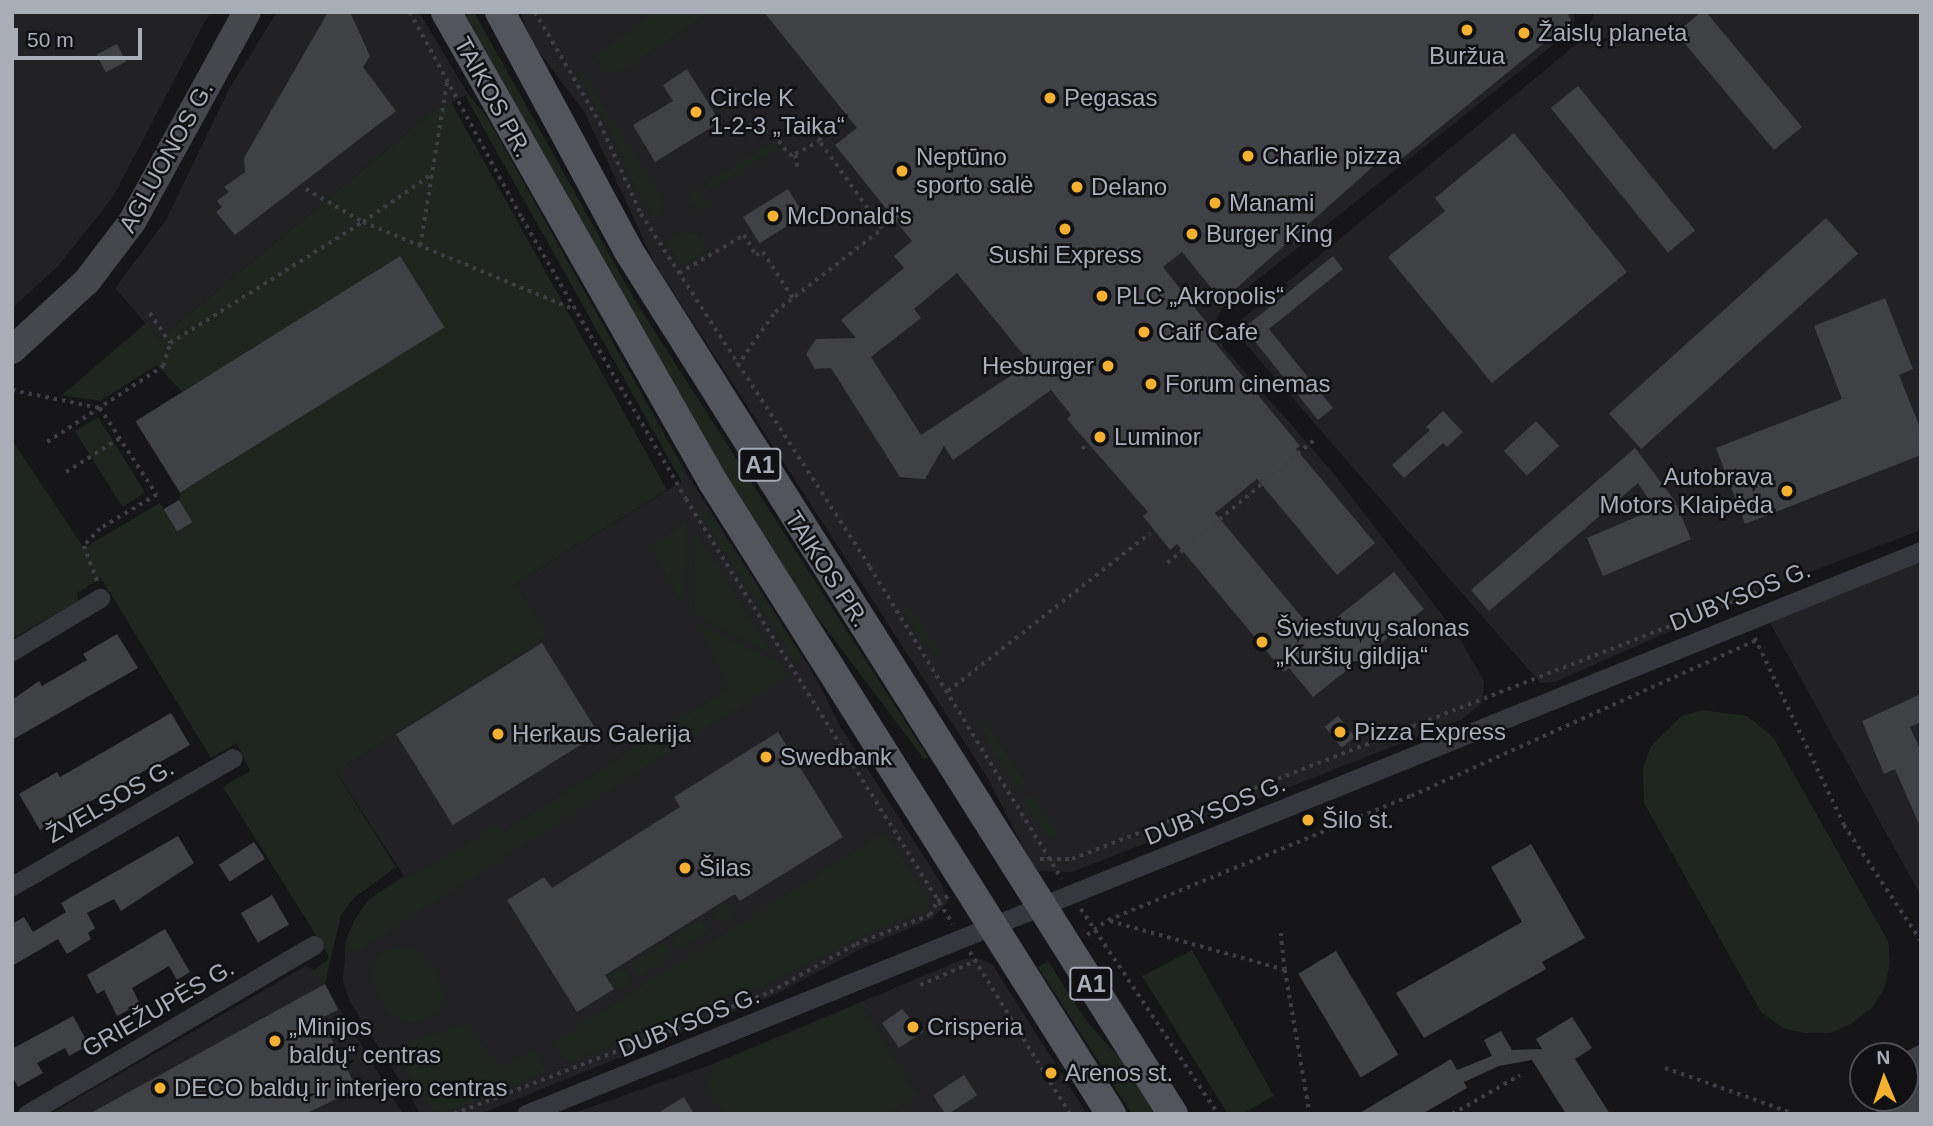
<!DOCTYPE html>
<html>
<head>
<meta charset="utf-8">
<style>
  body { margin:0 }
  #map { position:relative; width:1933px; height:1126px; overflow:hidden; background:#161618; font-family:Arial,sans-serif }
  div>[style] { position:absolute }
  .built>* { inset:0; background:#222225 }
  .green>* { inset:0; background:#1e261f; transform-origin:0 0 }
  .round { border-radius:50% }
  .building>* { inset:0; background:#404145; transform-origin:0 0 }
  .path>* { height:3.5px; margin-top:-1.75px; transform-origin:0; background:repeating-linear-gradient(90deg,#3d3f44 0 3.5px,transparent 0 8.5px) }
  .street>* { height:19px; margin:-9.5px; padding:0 9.5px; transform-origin:9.5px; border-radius:9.5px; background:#37383d }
  .secondary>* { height:28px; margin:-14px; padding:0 14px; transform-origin:14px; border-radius:14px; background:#45474d }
  .primary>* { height:30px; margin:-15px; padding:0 15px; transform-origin:15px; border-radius:15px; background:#53555c }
  .dots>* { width:19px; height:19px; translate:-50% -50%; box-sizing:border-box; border:4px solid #111113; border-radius:50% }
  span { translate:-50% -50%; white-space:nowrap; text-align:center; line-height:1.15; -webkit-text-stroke:5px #111113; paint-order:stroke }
  .shield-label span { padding:2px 5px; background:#111113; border:2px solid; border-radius:5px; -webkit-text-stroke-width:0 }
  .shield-label { font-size:23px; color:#a8adb8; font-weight:700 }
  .poi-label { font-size:24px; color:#a8adb8 }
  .left { translate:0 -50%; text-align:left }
  .right { translate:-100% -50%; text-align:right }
  .street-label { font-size:24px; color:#a8adb8 }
  .frame { position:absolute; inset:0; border:14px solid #a8adb8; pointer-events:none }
  .north { position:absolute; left:1849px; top:1042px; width:70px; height:70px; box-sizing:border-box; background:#111113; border:2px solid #4d4f55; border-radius:50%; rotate:358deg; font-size:19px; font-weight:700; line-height:28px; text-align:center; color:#a8adb8 }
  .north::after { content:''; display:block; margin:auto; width:24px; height:32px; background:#f2b134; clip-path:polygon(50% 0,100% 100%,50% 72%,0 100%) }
  .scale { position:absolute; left:14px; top:28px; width:128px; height:32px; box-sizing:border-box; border:4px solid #a8adb8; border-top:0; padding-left:9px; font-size:21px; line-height:24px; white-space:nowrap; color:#a8adb8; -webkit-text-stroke:5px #111113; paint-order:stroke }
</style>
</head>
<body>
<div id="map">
  <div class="built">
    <div style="clip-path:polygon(12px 12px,210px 12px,113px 197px,58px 266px,12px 308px)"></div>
    <div style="clip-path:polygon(277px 12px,419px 12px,468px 94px,435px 110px,159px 339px,115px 288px,166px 220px,229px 89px)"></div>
    <div style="clip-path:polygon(520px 12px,1575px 12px,1574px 28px,1222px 308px,1216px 321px,1223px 347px,1330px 469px,1457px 634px,1484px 681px,1482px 703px,1461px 720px,1072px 872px,1036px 871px,987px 777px,654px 262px,585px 113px,533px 44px)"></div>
    <div style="clip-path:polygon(1595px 12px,1921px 12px,1921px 530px,1770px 587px,1555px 682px,1540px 683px,1244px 342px,1241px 320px,1584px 38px)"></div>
    <div style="clip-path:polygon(682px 466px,816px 678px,840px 726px,941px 883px,948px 901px,933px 918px,865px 947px,774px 995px,480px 1114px,421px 1114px,350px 1002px,343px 980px,346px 939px,355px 919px,368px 900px,404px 876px,336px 772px,546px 636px,516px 583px,681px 482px)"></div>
    <div style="clip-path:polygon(1921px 561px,1921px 896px,1769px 621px)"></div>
    <div style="clip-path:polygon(978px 958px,992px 964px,1087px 1114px,571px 1114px,713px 1064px,964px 959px)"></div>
    <div style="clip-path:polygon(306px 966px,317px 971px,403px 1114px,50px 1114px)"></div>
  </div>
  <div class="green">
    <div style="clip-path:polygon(463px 12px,474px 12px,637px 304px,928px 757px,924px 759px,796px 589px,724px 475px)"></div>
    <div style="clip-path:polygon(654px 12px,699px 12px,702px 18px,619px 73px,605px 73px,595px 57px)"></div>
    <div style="clip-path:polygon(579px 68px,661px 196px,662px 207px,656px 219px,629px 176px,616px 141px,578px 73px)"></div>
    <div style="clip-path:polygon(468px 94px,487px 117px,682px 466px,682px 482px,466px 97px)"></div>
    <div style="clip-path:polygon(451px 102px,667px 490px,516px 583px,547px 636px,336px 772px,396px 867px,354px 898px,341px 915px,325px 984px,314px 970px,328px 960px,328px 954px,223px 787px,250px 771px,237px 743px,211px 758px,101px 578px,77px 593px,78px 601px,12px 639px,12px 440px,84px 548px,160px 503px,176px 531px,192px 522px,179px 500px,180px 492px,444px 327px,400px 256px,182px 392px,157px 365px,100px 401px,62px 395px,146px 323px,159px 339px,435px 110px)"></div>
    <div style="left:775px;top:142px;width:8px;height:81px;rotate:60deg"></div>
    <div style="clip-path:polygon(697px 188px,710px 208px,707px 210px,697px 211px,690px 203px,691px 192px)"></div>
    <div style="clip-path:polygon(682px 231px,697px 233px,708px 250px,682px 267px,666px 242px)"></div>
    <div style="left:98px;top:417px;width:89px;height:27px;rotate:58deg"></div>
    <div style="clip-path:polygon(706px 510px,800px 653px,798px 666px,698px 511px)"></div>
    <div style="clip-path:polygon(687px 522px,684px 601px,681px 601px,653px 551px,655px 543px)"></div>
    <div style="clip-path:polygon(693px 529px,772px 653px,694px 614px)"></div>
    <div style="clip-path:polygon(907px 604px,942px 655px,937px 656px,917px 634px,902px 608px)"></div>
    <div style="clip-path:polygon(699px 625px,779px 663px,788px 676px,357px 951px,346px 948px,355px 919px,377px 893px,429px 868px,498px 824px,504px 832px,729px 688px)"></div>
    <div style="clip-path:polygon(1703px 710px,1747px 716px,1773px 737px,1888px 941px,1890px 963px,1884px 989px,1872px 1008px,1851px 1024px,1830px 1033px,1805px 1033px,1783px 1028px,1761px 1012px,1644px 803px,1643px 768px,1651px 746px,1682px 716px)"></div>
    <div style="clip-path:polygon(980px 715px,1026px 784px,1018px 789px,989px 744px)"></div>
    <div style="left:1031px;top:795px;width:48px;height:9px;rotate:56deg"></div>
    <div style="clip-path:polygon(885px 832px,930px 901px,927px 909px,857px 938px,757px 989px,753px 986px,567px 1063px,553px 1043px)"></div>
    <div class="round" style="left:714px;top:903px;width:20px;height:20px"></div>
    <div style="left:702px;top:918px;width:15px;height:36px;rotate:58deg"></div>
    <div style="left:663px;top:942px;width:16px;height:40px;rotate:55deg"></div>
    <div style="clip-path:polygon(412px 948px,435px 971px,445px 996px,438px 1013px,412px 1024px,389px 1013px,371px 977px,374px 964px,389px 949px)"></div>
    <div style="clip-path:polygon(1192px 950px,1274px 1096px,1242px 1114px,1228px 1114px,1142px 976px)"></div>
    <div style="clip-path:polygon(1048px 961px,1088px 1023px,1129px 1068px,1158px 1114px,1132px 1114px,1038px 967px)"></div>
    <div class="round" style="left:610px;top:969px;width:20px;height:20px"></div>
    <div style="clip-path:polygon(861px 1004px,917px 1096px,888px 1114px,725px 1114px,708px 1087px,713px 1064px)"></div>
    <div style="clip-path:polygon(462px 1025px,470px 1029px,499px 1066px,535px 1051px,546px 1072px,445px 1113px,432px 1110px,396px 1055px,409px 1043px)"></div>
  </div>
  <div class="building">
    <div style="clip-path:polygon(328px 12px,350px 12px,370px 56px,363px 67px,396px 111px,235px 235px,216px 212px,222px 207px,217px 201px,229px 192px,224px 187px,245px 172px,244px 158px)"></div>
    <div style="clip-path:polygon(evenodd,764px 12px,1567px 12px,1571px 21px,1394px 165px,1385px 156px,1222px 301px,1182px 252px,1163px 267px,1214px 332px,1212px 339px,1300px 446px,1296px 449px,1375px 543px,1337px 575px,1257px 479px,1215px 513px,1316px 634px,1394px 572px,1424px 609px,1313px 697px,1289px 668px,1284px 672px,1177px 544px,1170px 550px,1143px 516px,1148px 512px,1067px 419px,1071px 415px,1051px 390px,953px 460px,944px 446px,925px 479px,900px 477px,831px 368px,815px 369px,806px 354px,816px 339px,856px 338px,841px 320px,904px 268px,894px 256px,912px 241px,835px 145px,857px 128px,764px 12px,957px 273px,1030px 363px,921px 435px,871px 357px,921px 318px,914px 309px,957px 273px)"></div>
    <div style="clip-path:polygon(1701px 12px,1706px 12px,1802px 127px,1774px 150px,1676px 33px)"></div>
    <div style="left:117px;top:44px;width:20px;height:23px;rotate:63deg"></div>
    <div style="clip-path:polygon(687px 69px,720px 122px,655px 162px,633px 125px,673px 101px,663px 85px)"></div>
    <div style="left:1578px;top:86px;width:186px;height:35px;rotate:51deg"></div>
    <div style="clip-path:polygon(1514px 133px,1627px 272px,1492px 383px,1388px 257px,1445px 211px,1435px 198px)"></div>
    <div style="left:788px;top:189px;width:31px;height:53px;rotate:58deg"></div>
    <div style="left:1826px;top:218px;width:48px;height:292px;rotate:48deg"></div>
    <div style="left:400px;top:256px;width:84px;height:312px;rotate:58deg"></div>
    <div style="clip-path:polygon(1333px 256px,1343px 269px,1269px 329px,1333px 408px,1318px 420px,1244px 328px)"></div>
    <div style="clip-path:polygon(1885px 298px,1913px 369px,1899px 375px,1921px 430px,1921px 455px,1745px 524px,1716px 448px,1842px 399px,1814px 326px)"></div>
    <div style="clip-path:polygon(1443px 411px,1463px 432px,1447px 447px,1443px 443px,1404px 478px,1392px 465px,1430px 430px,1426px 427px)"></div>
    <div style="left:1536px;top:421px;width:34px;height:44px;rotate:47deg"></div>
    <div style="clip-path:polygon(1635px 448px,1675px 501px,1691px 539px,1603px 576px,1587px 538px,1655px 509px,1638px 483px,1489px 611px,1471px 590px)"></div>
    <div style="left:179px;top:500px;width:26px;height:18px;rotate:59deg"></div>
    <div style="clip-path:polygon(117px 634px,138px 668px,12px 740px,12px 700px,39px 681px,42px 686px,87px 660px,83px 654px)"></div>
    <div style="left:542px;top:643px;width:107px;height:172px;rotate:58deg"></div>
    <div style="clip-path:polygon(1921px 694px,1921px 722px,1910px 727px,1921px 751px,1921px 829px,1895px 769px,1884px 774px,1862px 721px)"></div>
    <div style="clip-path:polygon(171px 713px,190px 745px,40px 830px,19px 794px,57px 772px,60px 777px)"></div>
    <div style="left:1338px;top:716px;width:27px;height:17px;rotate:51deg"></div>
    <div style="clip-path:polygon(778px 732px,843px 837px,740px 901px,735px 894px,605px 975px,614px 989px,577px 1012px,507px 900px,544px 877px,552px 888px,680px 807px,674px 797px)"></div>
    <div style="clip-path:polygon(178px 836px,194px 863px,121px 911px,114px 899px,87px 913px,95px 928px,88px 933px,91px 939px,67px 954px,58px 939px,12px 966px,12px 924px,24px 917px,33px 932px,66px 912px,61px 903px)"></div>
    <div style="left:254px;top:842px;width:20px;height:42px;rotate:57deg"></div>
    <div style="clip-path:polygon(1531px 844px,1585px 938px,1542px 962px,1546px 969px,1424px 1038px,1396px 993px,1522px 922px,1491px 867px)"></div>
    <div style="left:272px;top:895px;width:34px;height:36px;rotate:60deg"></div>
    <div style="clip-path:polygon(165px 929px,190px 972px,177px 980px,169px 966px,132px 988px,140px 1004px,117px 1016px,104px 990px,97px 994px,87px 975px)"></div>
    <div style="left:1336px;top:951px;width:121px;height:44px;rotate:59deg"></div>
    <div style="clip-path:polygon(325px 984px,338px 1010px,321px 1018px,357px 1089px,305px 1114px,89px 1114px)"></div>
    <div style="clip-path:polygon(902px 1009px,923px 1032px,899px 1048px,882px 1023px)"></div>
    <div style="clip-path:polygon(73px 1016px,89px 1045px,69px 1056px,65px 1048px,37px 1063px,43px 1073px,18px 1087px,12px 1076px,12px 1049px)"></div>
    <div style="clip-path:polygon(1572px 1017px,1592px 1048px,1575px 1059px,1610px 1114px,1566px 1114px,1532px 1060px,1499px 1066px,1464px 1082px,1467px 1088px,1422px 1114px,1358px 1114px,1451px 1059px,1457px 1070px,1492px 1056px,1484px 1040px,1501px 1031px,1512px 1050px,1542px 1049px,1536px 1039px)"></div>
    <div style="clip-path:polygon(1921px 1044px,1921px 1114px,1878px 1114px,1869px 1098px,1905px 1098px,1905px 1052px)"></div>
    <div style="left:964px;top:1075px;width:24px;height:37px;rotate:57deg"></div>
    <div style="clip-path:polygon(684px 1097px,694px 1114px,656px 1114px)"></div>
  </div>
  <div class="path">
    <div style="left:410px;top:12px;width:234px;rotate:61.5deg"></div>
    <div style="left:522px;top:218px;width:325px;rotate:59.7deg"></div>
    <div style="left:686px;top:499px;width:502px;rotate:57.86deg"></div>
    <div style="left:535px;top:12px;width:129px;rotate:59.6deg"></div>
    <div style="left:600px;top:123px;width:100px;rotate:65.7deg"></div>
    <div style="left:641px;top:214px;width:421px;rotate:57deg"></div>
    <div style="left:870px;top:567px;width:366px;rotate:58.4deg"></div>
    <div style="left:210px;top:13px;width:1px;rotate:-90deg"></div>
    <div style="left:749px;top:124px;width:27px;rotate:22deg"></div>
    <div style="left:774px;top:134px;width:26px;rotate:54deg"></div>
    <div style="left:789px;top:155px;width:6px;rotate:-9deg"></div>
    <div style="left:797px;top:167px;width:13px;rotate:-99deg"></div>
    <div style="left:795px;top:154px;width:27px;rotate:-28deg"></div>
    <div style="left:306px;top:189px;width:66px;rotate:30.1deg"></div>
    <div style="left:363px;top:222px;width:84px;rotate:-34.8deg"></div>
    <div style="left:420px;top:246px;width:166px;rotate:-80.7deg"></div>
    <div style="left:679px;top:273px;width:75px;rotate:-30.3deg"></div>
    <div style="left:744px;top:235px;width:23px;rotate:59deg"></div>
    <div style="left:756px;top:255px;width:8px;rotate:-23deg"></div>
    <div style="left:763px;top:252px;width:55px;rotate:56.9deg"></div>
    <div style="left:150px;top:313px;width:36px;rotate:56deg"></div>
    <div style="left:737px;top:366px;width:66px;rotate:-54.9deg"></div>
    <div style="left:775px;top:312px;width:135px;rotate:-37.8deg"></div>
    <div style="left:882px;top:229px;width:108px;rotate:-125.6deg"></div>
    <div style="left:819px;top:141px;width:19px;rotate:-65deg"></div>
    <div style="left:12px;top:390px;width:90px;rotate:11.6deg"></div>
    <div style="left:100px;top:408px;width:104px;rotate:56.8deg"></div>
    <div style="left:157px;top:495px;width:66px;rotate:149.2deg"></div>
    <div style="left:100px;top:529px;width:23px;rotate:133deg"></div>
    <div style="left:84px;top:546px;width:40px;rotate:69deg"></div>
    <div style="left:47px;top:442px;width:139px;rotate:-33.2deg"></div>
    <div style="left:163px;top:366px;width:24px;rotate:-73deg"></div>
    <div style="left:170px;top:343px;width:228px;rotate:-32.1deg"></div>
    <div style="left:363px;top:222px;width:230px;rotate:22.5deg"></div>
    <div style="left:1082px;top:449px;width:7px;rotate:-45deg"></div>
    <div style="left:66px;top:472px;width:64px;rotate:-32.2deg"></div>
    <div style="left:1167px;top:563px;width:192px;rotate:-39.9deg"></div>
    <div style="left:1755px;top:638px;width:207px;rotate:64.5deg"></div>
    <div style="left:1844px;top:825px;width:139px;rotate:56.4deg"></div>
    <div style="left:948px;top:691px;width:256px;rotate:-38deg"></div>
    <div style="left:1040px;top:859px;width:32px"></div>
    <div style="left:1072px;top:859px;width:749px;rotate:-21.29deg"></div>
    <div style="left:1081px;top:909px;width:247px;rotate:56.2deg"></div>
    <div style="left:1110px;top:921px;width:182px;rotate:15.6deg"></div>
    <div style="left:1285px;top:970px;width:146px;rotate:80.2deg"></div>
    <div style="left:1281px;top:933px;width:37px;rotate:84deg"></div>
    <div style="left:1087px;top:935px;width:26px;rotate:-36deg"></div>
    <div style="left:1108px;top:920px;width:327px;rotate:-22.3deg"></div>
    <div style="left:1411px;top:796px;width:379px;rotate:-24.3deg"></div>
    <div style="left:970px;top:952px;width:190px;rotate:58.3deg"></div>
    <div style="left:920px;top:985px;width:61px;rotate:-23.2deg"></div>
    <div style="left:1665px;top:1068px;width:138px;rotate:19.5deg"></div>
    <div style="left:454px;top:1114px;width:339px;rotate:-21.1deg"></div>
    <div style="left:770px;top:992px;width:98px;rotate:-29.2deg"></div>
    <div style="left:856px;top:944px;width:79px;rotate:-21.4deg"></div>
    <div style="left:930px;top:915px;width:16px;rotate:-63deg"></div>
    <div style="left:937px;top:901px;width:13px;rotate:-23deg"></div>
    <div style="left:1452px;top:1114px;width:78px;rotate:-29.8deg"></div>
  </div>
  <div class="street">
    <div style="left:12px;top:651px;width:103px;rotate:-31.1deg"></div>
    <div style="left:12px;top:886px;width:255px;rotate:-30.1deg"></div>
    <div style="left:27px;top:1114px;width:333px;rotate:-30.5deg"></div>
    <div style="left:526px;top:1114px;width:1504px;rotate:-21.98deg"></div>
  </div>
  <div class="secondary">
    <div style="left:12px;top:350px;width:102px;rotate:-42.6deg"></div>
    <div style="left:87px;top:281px;width:74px;rotate:-52.7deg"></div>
    <div style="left:132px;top:222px;width:239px;rotate:-61.3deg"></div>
  </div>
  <div class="primary">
    <div style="left:446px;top:12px;width:541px;rotate:60.4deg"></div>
    <div style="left:713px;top:482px;width:747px;rotate:57.8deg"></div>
    <div style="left:500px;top:12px;width:270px;rotate:61.7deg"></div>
    <div style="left:628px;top:250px;width:1022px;rotate:57.76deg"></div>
  </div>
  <div class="dots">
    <div style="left:1467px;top:30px;background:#f2b134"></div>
    <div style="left:1524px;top:33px;background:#f2b134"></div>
    <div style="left:1050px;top:98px;background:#f2b134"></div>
    <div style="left:696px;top:112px;background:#f2b134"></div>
    <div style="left:1248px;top:156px;background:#f2b134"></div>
    <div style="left:902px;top:171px;background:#f2b134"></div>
    <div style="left:1077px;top:187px;background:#f2b134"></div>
    <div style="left:1215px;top:203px;background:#f2b134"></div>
    <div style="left:773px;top:216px;background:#f2b134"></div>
    <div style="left:1065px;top:229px;background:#f2b134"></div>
    <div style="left:1192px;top:234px;background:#f2b134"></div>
    <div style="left:1102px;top:296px;background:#f2b134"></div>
    <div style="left:1144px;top:332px;background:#f2b134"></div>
    <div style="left:1108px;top:366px;background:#f2b134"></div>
    <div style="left:1151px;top:384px;background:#f2b134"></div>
    <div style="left:1100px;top:437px;background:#f2b134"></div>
    <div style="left:1787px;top:491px;background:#f2b134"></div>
    <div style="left:1262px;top:642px;background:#f2b134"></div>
    <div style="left:1340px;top:732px;background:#f2b134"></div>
    <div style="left:498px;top:734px;background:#f2b134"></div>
    <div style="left:766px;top:757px;background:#f2b134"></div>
    <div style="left:1308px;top:820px;background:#f2b134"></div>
    <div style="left:685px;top:868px;background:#f2b134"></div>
    <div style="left:913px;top:1027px;background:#f2b134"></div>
    <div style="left:275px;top:1041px;background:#f2b134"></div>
    <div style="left:1051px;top:1073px;background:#f2b134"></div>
    <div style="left:160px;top:1088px;background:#f2b134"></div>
  </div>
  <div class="shield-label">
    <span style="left:760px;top:465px">A1</span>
    <span style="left:1091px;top:984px">A1</span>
  </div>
  <div class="poi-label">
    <span class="left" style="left:1538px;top:33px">Žaislų planeta</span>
    <span style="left:1467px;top:56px">Buržua</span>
    <span class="left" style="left:710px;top:112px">Circle K<br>1-2-3 „Taika“</span>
    <span class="left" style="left:1064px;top:98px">Pegasas</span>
    <span class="left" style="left:1262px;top:156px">Charlie pizza</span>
    <span class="left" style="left:916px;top:171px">Neptūno<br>sporto salė</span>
    <span class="left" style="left:1091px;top:187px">Delano</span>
    <span class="left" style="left:1229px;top:203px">Manami</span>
    <span class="left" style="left:787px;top:216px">McDonald's</span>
    <span class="left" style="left:1206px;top:234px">Burger King</span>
    <span style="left:1065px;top:255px">Sushi Express</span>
    <span class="left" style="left:1116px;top:296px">PLC „Akropolis“</span>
    <span class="left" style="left:1158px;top:332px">Caif Cafe</span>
    <span class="right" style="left:1094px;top:366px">Hesburger</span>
    <span class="left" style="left:1165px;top:384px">Forum cinemas</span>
    <span class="left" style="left:1114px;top:437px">Luminor</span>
    <span class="right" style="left:1773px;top:491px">Autobrava<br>Motors Klaipėda</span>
    <span class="left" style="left:1276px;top:642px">Šviestuvų salonas<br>„Kuršių gildija“</span>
    <span class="left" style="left:1354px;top:732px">Pizza Express</span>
    <span class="left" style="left:512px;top:734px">Herkaus Galerija</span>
    <span class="left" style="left:780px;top:757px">Swedbank</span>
    <span class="left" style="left:1322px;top:820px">Šilo st.</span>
    <span class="left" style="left:699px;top:868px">Šilas</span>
    <span class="left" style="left:289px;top:1041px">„Minijos<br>baldų“ centras</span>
    <span class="left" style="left:927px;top:1027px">Crisperia</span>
    <span class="left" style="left:1065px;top:1073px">Arenos st.</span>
    <span class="left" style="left:174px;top:1088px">DECO baldų ir interjero centras</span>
  </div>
  <div class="street-label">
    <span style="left:493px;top:97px;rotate:61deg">TAIKOS PR.</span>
    <span style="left:166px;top:157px;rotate:-61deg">AGLUONOS G.</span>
    <span style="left:827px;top:569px;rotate:57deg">TAIKOS PR.</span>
    <span style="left:1740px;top:596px;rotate:-22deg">DUBYSOS G.</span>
    <span style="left:110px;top:801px;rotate:-30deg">ŽVELSOS G.</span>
    <span style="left:1215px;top:810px;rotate:-22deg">DUBYSOS G.</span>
    <span style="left:158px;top:1008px;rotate:-30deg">GRIEŽUPĖS G.</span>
    <span style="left:689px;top:1022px;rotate:-22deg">DUBYSOS G.</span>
  </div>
  <div class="frame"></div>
  <div class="north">N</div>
  <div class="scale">50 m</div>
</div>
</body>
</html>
